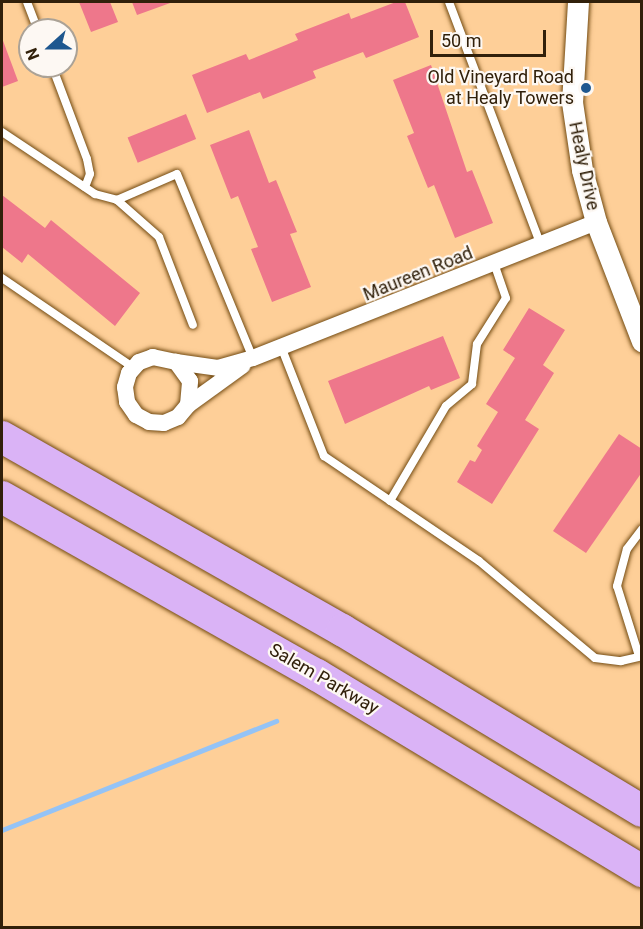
<!DOCTYPE html>
<html>
<head>
<meta charset="utf-8">
<style>
  body { margin:0 }
  #map { position:relative; width:643px; height:929px; overflow:hidden; background:#fecf98; font-family:Roboto,sans-serif }
  div>[style] { position:absolute }
  .stream>* { height:4.5px; margin:-2.25px; padding:0 2.25px; transform-origin:2.25px; border-radius:2.25px; background:#94c3f6 }
  .building>* { inset:0; background:#ee778b; transform-origin:0 0 }
  .roads { filter:drop-shadow(0 0 2px #734b12) drop-shadow(0 0 2px #734b12) }
  .service>* { height:8px; margin:-4px; padding:0 4px; transform-origin:4px; border-radius:4px; background:#fff }
  .minor>* { height:16px; margin:-8px; padding:0 8px; transform-origin:8px; border-radius:8px; background:#fff }
  .tertiary>* { height:21px; margin:-10.5px; padding:0 10.5px; transform-origin:10.5px; border-radius:10.5px; background:#fff }
  .motorway>* { height:32px; margin:-16px; padding:0 16px; transform-origin:16px; border-radius:16px; background:#dab3f6 }
  .dots>* { width:16px; height:16px; translate:-50% -50%; box-sizing:border-box; border:3px solid #fdf8f3; border-radius:50% }
  span { translate:-50% -50%; white-space:nowrap; text-align:center; line-height:1.15; -webkit-text-stroke:4.5px #fdf8f3; paint-order:stroke }
  .poi-label { font-size:18px; color:#31200a }
  .right { translate:-100% -50%; text-align:right }
  .street-label { font-size:18px; color:#31200a }
  .frame { position:absolute; inset:0; border:3px solid #31200a; pointer-events:none }
  .north { position:absolute; left:18px; top:18px; width:60px; height:60px; box-sizing:border-box; background:#fdf8f3; border:2px solid #aba296; border-radius:50%; rotate:249deg; font-size:16px; font-weight:700; line-height:24px; text-align:center; color:#31200a }
  .north::after { content:''; display:block; margin:auto; width:21px; height:27px; background:#1e578f; clip-path:polygon(50% 0,100% 100%,50% 72%,0 100%) }
  .scale { position:absolute; left:430px; top:30px; width:116px; height:27px; box-sizing:border-box; border:3px solid #31200a; border-top:0; padding-left:8px; font-size:18px; line-height:21px; white-space:nowrap; color:#31200a; -webkit-text-stroke:4px #fdf8f3; paint-order:stroke }
</style>
</head>
<body>
<div id="map">
  <div class="stream">
    <div style="left:2px;top:830px;width:295px;rotate:-21.7deg"></div>
  </div>
  <div class="building">
    <div style="clip-path:polygon(79px 2px,110px 2px,118px 22px,91px 32px)"></div>
    <div style="clip-path:polygon(132px 2px,173px 2px,137px 15px)"></div>
    <div style="clip-path:polygon(396px 2px,405px 2px,419px 37px,366px 58px,363px 52px,313px 71px,316px 78px,263px 99px,260px 92px,207px 113px,192px 75px,246px 54px,249px 60px,298px 40px,295px 34px,349px 13px,351px 19px)"></div>
    <div style="clip-path:polygon(2px 38px,18px 81px,2px 87px)"></div>
    <div style="clip-path:polygon(431px 65px,467px 172px,472px 170px,493px 223px,455px 238px,434px 185px,428px 188px,407px 136px,414px 133px,393px 80px)"></div>
    <div style="left:186px;top:114px;width:27px;height:63px;rotate:68deg"></div>
    <div style="clip-path:polygon(249px 130px,269px 183px,276px 180px,297px 232px,290px 234px,311px 287px,272px 302px,251px 249px,258px 247px,238px 196px,231px 199px,210px 145px)"></div>
    <div style="clip-path:polygon(2px 190px,2px 195px,45px 228px,51px 220px,140px 293px,115px 326px,28px 254px,22px 263px,2px 247px)"></div>
    <div style="clip-path:polygon(529px 308px,565px 330px,543px 365px,554px 373px,525px 420px,539px 429px,492px 504px,457px 482px,470px 460px,475px 462px,482px 450px,477px 446px,498px 412px,486px 404px,515px 358px,503px 350px)"></div>
    <div style="clip-path:polygon(443px 336px,460px 378px,431px 390px,429px 386px,345px 424px,328px 381px)"></div>
    <div style="clip-path:polygon(619px 434px,642px 449px,642px 472px,586px 553px,553px 531px)"></div>
  </div>
  <div class="roads">
    <div class="service">
      <div style="left:27px;top:2px;width:30px;rotate:69deg"></div>
      <div style="left:449px;top:2px;width:260px;rotate:69.3deg"></div>
      <div style="left:52px;top:66px;width:99px;rotate:69.4deg"></div>
      <div style="left:87px;top:159px;width:15px;rotate:79deg"></div>
      <div style="left:90px;top:174px;width:14px;rotate:111deg"></div>
      <div style="left:2px;top:132px;width:112px;rotate:33.7deg"></div>
      <div style="left:95px;top:194px;width:23px;rotate:15deg"></div>
      <div style="left:117px;top:200px;width:65px;rotate:-23.4deg"></div>
      <div style="left:177px;top:174px;width:199px;rotate:67.6deg"></div>
      <div style="left:117px;top:200px;width:56px;rotate:41.4deg"></div>
      <div style="left:159px;top:237px;width:94px;rotate:68.9deg"></div>
      <div style="left:2px;top:278px;width:160px;rotate:34.3deg"></div>
      <div style="left:282px;top:349px;width:115px;rotate:68.6deg"></div>
      <div style="left:324px;top:456px;width:187px;rotate:34.1deg"></div>
      <div style="left:479px;top:561px;width:151px;rotate:39.9deg"></div>
      <div style="left:595px;top:658px;width:26px;rotate:7deg"></div>
      <div style="left:621px;top:661px;width:22px;rotate:-13deg"></div>
      <div style="left:390px;top:501px;width:110px;rotate:-59.5deg"></div>
      <div style="left:446px;top:406px;width:34px;rotate:-40deg"></div>
      <div style="left:472px;top:384px;width:40px;rotate:-82.9deg"></div>
      <div style="left:477px;top:344px;width:54px;rotate:-57.8deg"></div>
      <div style="left:506px;top:298px;width:36px;rotate:-109deg"></div>
      <div style="left:639px;top:656px;width:73px;rotate:-107.4deg"></div>
      <div style="left:617px;top:586px;width:38px;rotate:-75deg"></div>
      <div style="left:627px;top:549px;width:25px;rotate:-53deg"></div>
    </div>
    <div class="minor">
      <div style="left:176px;top:362px;width:42px;rotate:8.1deg"></div>
      <div style="left:218px;top:368px;width:36px;rotate:-16deg"></div>
      <div style="left:253px;top:358px;width:369px;rotate:-21.6deg"></div>
      <div style="left:188px;top:405px;width:24px;rotate:-85deg"></div>
      <div style="left:190px;top:381px;width:24px;rotate:-126deg"></div>
      <div style="left:176px;top:362px;width:24px;rotate:-168deg"></div>
      <div style="left:153px;top:357px;width:15px;rotate:160deg"></div>
      <div style="left:139px;top:362px;width:15px;rotate:132deg"></div>
      <div style="left:129px;top:373px;width:15px;rotate:106deg"></div>
      <div style="left:125px;top:387px;width:15px;rotate:82deg"></div>
      <div style="left:127px;top:402px;width:16px;rotate:55deg"></div>
      <div style="left:136px;top:415px;width:15px;rotate:28deg"></div>
      <div style="left:149px;top:422px;width:15px;rotate:4deg"></div>
      <div style="left:164px;top:423px;width:15px;rotate:-23deg"></div>
      <div style="left:178px;top:417px;width:16px;rotate:-50deg"></div>
      <div style="left:188px;top:405px;width:67px;rotate:-35.8deg"></div>
    </div>
    <div class="tertiary">
      <div style="left:578px;top:2px;width:100px;rotate:93.4deg"></div>
      <div style="left:572px;top:102px;width:69px;rotate:81.6deg"></div>
      <div style="left:582px;top:170px;width:54px;rotate:74.9deg"></div>
      <div style="left:596px;top:222px;width:128px;rotate:68.9deg"></div>
    </div>
    <div class="motorway">
      <div style="left:2px;top:437px;width:391px;rotate:29.6deg"></div>
      <div style="left:342px;top:630px;width:350px;rotate:31.1deg"></div>
      <div style="left:2px;top:497px;width:362px;rotate:29.5deg"></div>
      <div style="left:317px;top:675px;width:380px;rotate:31.1deg"></div>
    </div>
  </div>
  <div class="dots">
    <div style="left:586px;top:88px;background:#1e578f"></div>
  </div>
  <div class="poi-label">
    <span class="right" style="left:574px;top:88px">Old Vineyard Road<br>at Healy Towers</span>
  </div>
  <div class="street-label">
    <span style="left:584px;top:166px;rotate:78deg">Healy Drive</span>
    <span style="left:418px;top:274px;rotate:-22deg">Maureen Road</span>
    <span style="left:324px;top:679px;rotate:30deg">Salem Parkway</span>
  </div>
  <div class="frame"></div>
  <div class="north">N</div>
  <div class="scale">50 m</div>
</div>
</body>
</html>
